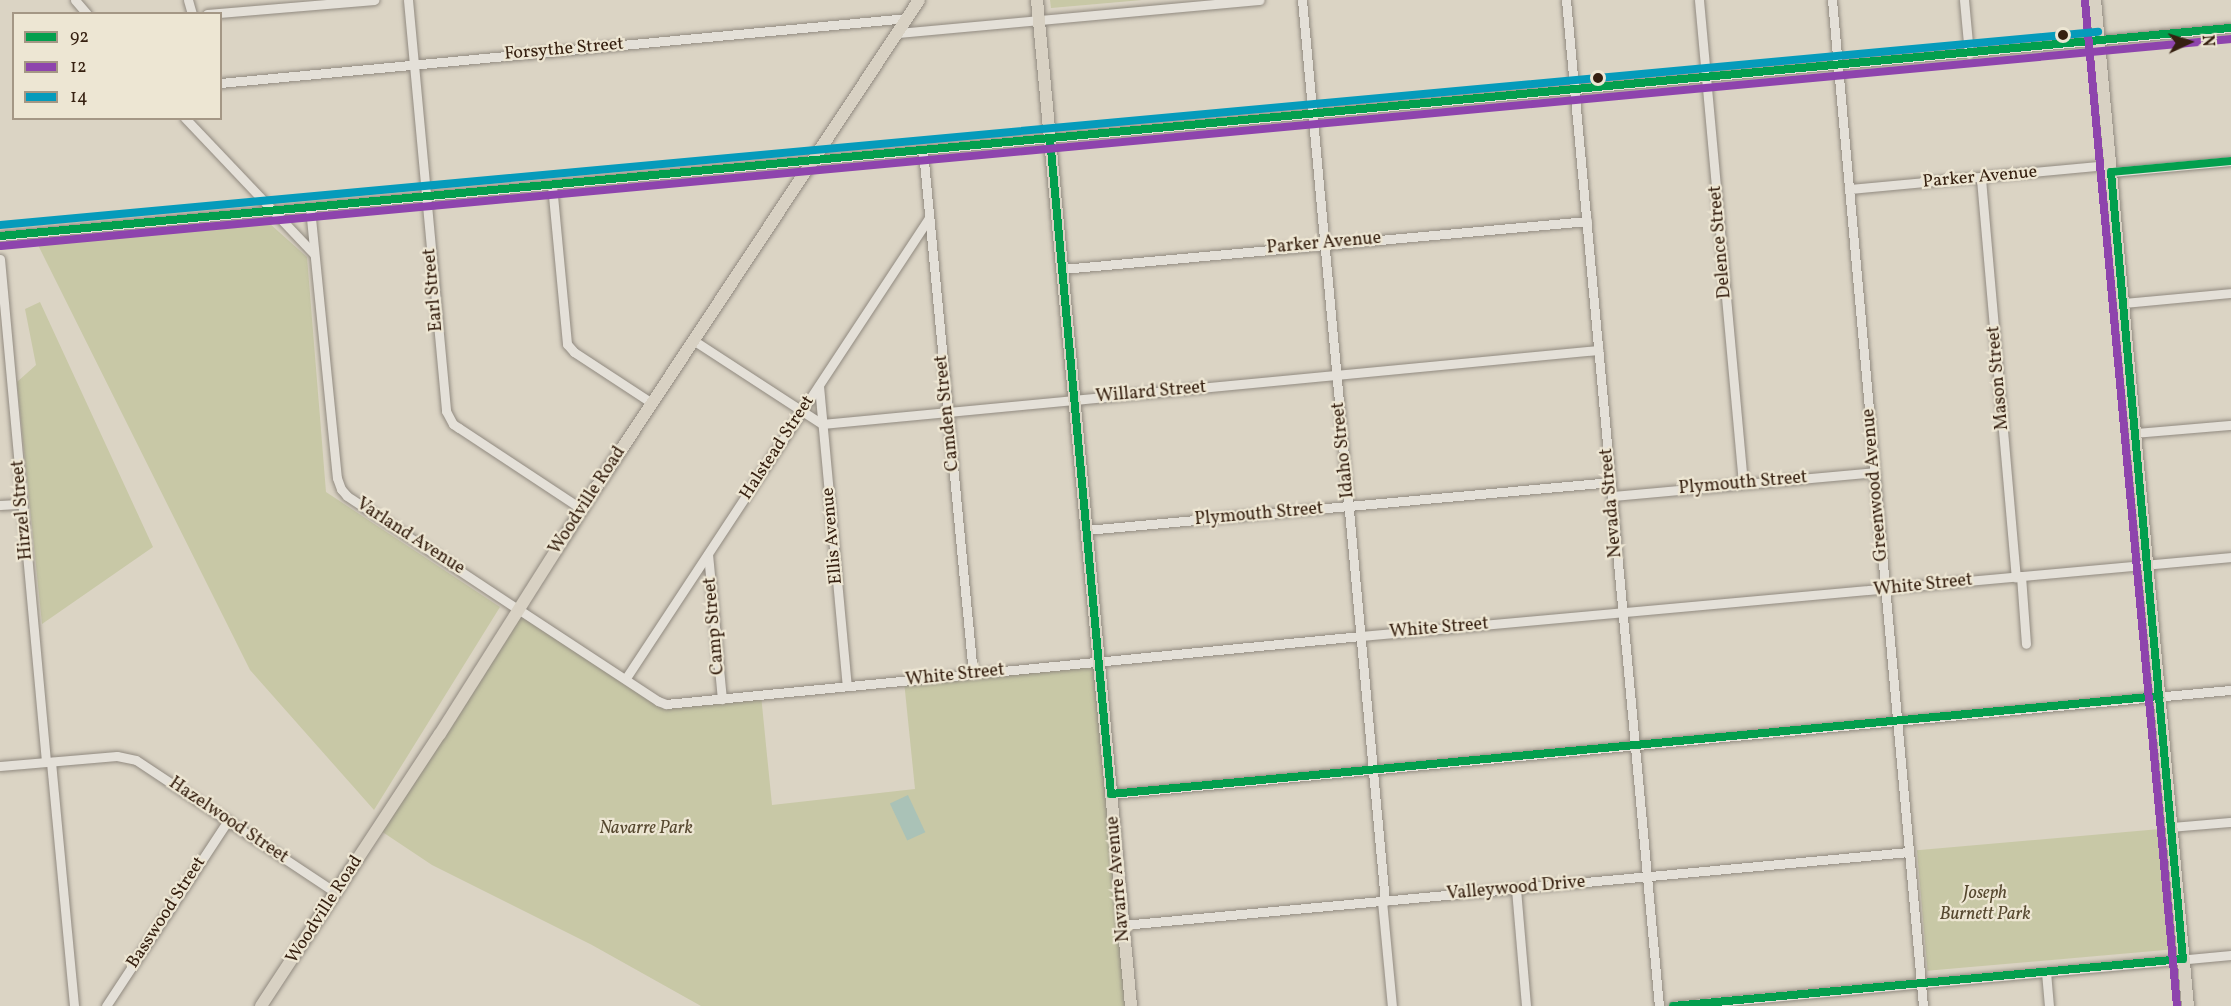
<!DOCTYPE html>
<html>
<head>
<meta charset="utf-8">
<style>
  body { margin:0 }
  #map { position:relative; width:2231px; height:1006px; overflow:hidden; background:#dbd4c4; font-family:Vollkorn,serif }
  div>[style] { position:absolute }
  .green>* { inset:0; background:#c8c8a6; transform-origin:0 0 }
  .water>* { inset:0; background:#aac2b7; transform-origin:0 0 }
  .roads { filter:drop-shadow(0 0 2px #918a80) drop-shadow(0 0 2px #918a80) }
  .minor>* { height:9px; margin:-4.5px; padding:0 4.5px; transform-origin:4.5px; border-radius:4.5px; background:#e4e0d8 }
  .major>* { height:12px; margin:-6px; padding:0 6px; transform-origin:6px; border-radius:6px; background:#d8d1c3 }
  .bus-1>* { height:8px; margin:-4px; padding:0 4px; transform-origin:4px; border-radius:4px; background:#039f4e }
  .bus-2>* { height:8px; margin:-4px; padding:0 4px; transform-origin:4px; border-radius:4px; background:#8e44ad }
  .bus-3>* { height:8px; margin:-4px; padding:0 4px; transform-origin:4px; border-radius:4px; background:#059bbb }
  .dots>* { width:16px; height:16px; translate:-50% -50%; box-sizing:border-box; border:3px solid #ede6d3; border-radius:50% }
  span { translate:-50% -50%; white-space:nowrap; text-align:center; line-height:1.15; -webkit-text-stroke:4.5px #ede6d3; paint-order:stroke }
  .street-label { font-size:18px; color:#362010 }
  .park-label { font-size:18px; color:#56482f; font-style:italic }
  .legend { position:absolute; left:12px; top:12px; width:210px; height:108px; box-sizing:border-box; background:#ede6d3; border:2px solid #a49785; margin:0; padding:8px 10px; list-style:none; font-size:18px; color:#362010 }
  .legend li { display:flex; align-items:center; gap:12px; height:30px }
  .legend b { width:30px; border:2px solid #a49785 }
  .north { position:absolute; left:2159px; top:12px; width:60px; height:60px; -webkit-text-stroke:4px #ede6d3; paint-order:stroke; rotate:86deg; font-size:16px; font-weight:700; line-height:24px; text-align:center; color:#362010 }
  .north::after { content:''; display:block; margin:auto; width:21px; height:27px; background:#362010; clip-path:polygon(50% 0,100% 100%,50% 72%,0 100%) }
</style>
</head>
<body>
<div id="map">
  <div class="green">
    <div style="clip-path:polygon(1050px 0,1142px 0,1051px 8px)"></div>
    <div style="clip-path:polygon(269px 223px,307px 257px,326px 492px,500px 607px,374px 810px,250px 670px,38px 245px)"></div>
    <div style="clip-path:polygon(40px 302px,153px 547px,42px 624px,17px 382px,36px 365px,25px 309px)"></div>
    <div style="clip-path:polygon(518px 609px,658px 701px,761px 695px,772px 805px,915px 789px,904px 681px,1098px 662px,1130px 1006px,701px 1006px,592px 945px,432px 865px,378px 829px)"></div>
    <div style="left:2160px;top:829px;width:121px;height:244px;rotate:85deg"></div>
  </div>
  <div class="water">
    <div style="left:908px;top:795px;width:41px;height:20px;rotate:65deg"></div>
  </div>
  <div class="roads">
    <div class="minor">
      <div style="left:75px;top:0;width:18px;rotate:49deg"></div>
      <div style="left:188px;top:0;width:15px;rotate:74deg"></div>
      <div style="left:408px;top:0;width:413px;rotate:84.7deg"></div>
      <div style="left:446px;top:411px;width:15px;rotate:62deg"></div>
      <div style="left:453px;top:424px;width:7px;rotate:34deg"></div>
      <div style="left:459px;top:428px;width:147px;rotate:33.4deg"></div>
      <div style="left:1302px;top:0;width:905px;rotate:84.74deg"></div>
      <div style="left:1566px;top:0;width:1010px;rotate:84.72deg"></div>
      <div style="left:1699px;top:0;width:485px;rotate:84.8deg"></div>
      <div style="left:1832px;top:0;width:1010px;rotate:84.83deg"></div>
      <div style="left:1964px;top:0;width:54px;rotate:84.7deg"></div>
      <div style="left:207px;top:14px;width:168px;rotate:-4.8deg"></div>
      <div style="left:897px;top:33px;width:364px;rotate:-5.2deg"></div>
      <div style="left:220px;top:83px;width:690px;rotate:-5.4deg"></div>
      <div style="left:185px;top:118px;width:186px;rotate:46.5deg"></div>
      <div style="left:923px;top:151px;width:525px;rotate:84.54deg"></div>
      <div style="left:2111px;top:172px;width:121px;rotate:-5.2deg"></div>
      <div style="left:1981px;top:179px;width:400px;rotate:85deg"></div>
      <div style="left:552px;top:185px;width:160px;rotate:84.6deg"></div>
      <div style="left:567px;top:344px;width:11px;rotate:49deg"></div>
      <div style="left:574px;top:352px;width:93px;rotate:33.2deg"></div>
      <div style="left:1849px;top:189px;width:262px;rotate:-5.3deg"></div>
      <div style="left:310px;top:208px;width:271px;rotate:84.3deg"></div>
      <div style="left:337px;top:478px;width:12px;rotate:70deg"></div>
      <div style="left:341px;top:489px;width:9px;rotate:49deg"></div>
      <div style="left:347px;top:496px;width:205px;rotate:33.5deg"></div>
      <div style="left:518px;top:609px;width:168px;rotate:33.3deg"></div>
      <div style="left:658px;top:701px;width:9px;rotate:21deg"></div>
      <div style="left:666px;top:704px;width:698px;rotate:-5.59deg"></div>
      <div style="left:1361px;top:636px;width:874px;rotate:-5.19deg"></div>
      <div style="left:0;top:236px;width:2241px;rotate:-5.33deg"></div>
      <div style="left:0;top:259px;width:505px;rotate:84.77deg"></div>
      <div style="left:1062px;top:269px;width:527px;rotate:-5.22deg"></div>
      <div style="left:2123px;top:303px;width:108px;rotate:-5.3deg"></div>
      <div style="left:693px;top:340px;width:154px;rotate:33.1deg"></div>
      <div style="left:822px;top:424px;width:780px;rotate:-5.45deg"></div>
      <div style="left:819px;top:386px;width:301px;rotate:84.7deg"></div>
      <div style="left:2135px;top:433px;width:96px;rotate:-4.8deg"></div>
      <div style="left:1612px;top:496px;width:264px;rotate:-5.2deg"></div>
      <div style="left:0;top:505px;width:22px;rotate:-3deg"></div>
      <div style="left:1086px;top:530px;width:527px;rotate:-5.22deg"></div>
      <div style="left:708px;top:554px;width:146px;rotate:84.5deg"></div>
      <div style="left:2021px;top:576px;width:68px;rotate:85.8deg"></div>
      <div style="left:626px;top:678px;width:551px;rotate:-56.63deg"></div>
      <div style="left:51px;top:762px;width:245px;rotate:84.6deg"></div>
      <div style="left:0;top:766px;width:117px;rotate:-4.9deg"></div>
      <div style="left:117px;top:756px;width:19px;rotate:12deg"></div>
      <div style="left:136px;top:760px;width:240px;rotate:33.6deg"></div>
      <div style="left:1111px;top:794px;width:1125px;rotate:-5.31deg"></div>
      <div style="left:2171px;top:827px;width:60px;rotate:-4.8deg"></div>
      <div style="left:1516px;top:889px;width:117px;rotate:85.1deg"></div>
      <div style="left:1382px;top:901px;width:105px;rotate:84.6deg"></div>
      <div style="left:1123px;top:925px;width:789px;rotate:-5.31deg"></div>
      <div style="left:2046px;top:972px;width:34px;rotate:85deg"></div>
      <div style="left:106px;top:1006px;width:222px;rotate:-56.7deg"></div>
      <div style="left:1673px;top:1006px;width:560px;rotate:-5.22deg"></div>
    </div>
    <div class="major">
      <div style="left:1037px;top:0;width:1010px;rotate:84.66deg"></div>
      <div style="left:2095px;top:0;width:1010px;rotate:84.72deg"></div>
      <div style="left:261px;top:1006px;width:326px;rotate:-56.7deg"></div>
      <div style="left:440px;top:734px;width:266px;rotate:-57.7deg"></div>
      <div style="left:582px;top:509px;width:610px;rotate:-56.49deg"></div>
    </div>
  </div>
  <div class="bus-1">
    <div style="left:1050px;top:139px;width:658px;rotate:84.68deg"></div>
    <div style="left:1111px;top:794px;width:1053px;rotate:-5.34deg"></div>
    <div style="left:0;top:236px;width:2241px;rotate:-5.33deg"></div>
    <div style="left:1673px;top:1006px;width:512px;rotate:-5.27deg"></div>
    <div style="left:2183px;top:959px;width:790px;rotate:-95.23deg"></div>
    <div style="left:2111px;top:172px;width:121px;rotate:-5.2deg"></div>
  </div>
  <div class="bus-2">
    <div style="left:2085px;top:1px;width:1009px;rotate:84.77deg"></div>
    <div style="left:1px;top:246px;width:2240px;rotate:-5.3deg"></div>
  </div>
  <div class="bus-3">
    <div style="left:0;top:225px;width:2107px;rotate:-5.26deg"></div>
  </div>
  <div class="dots">
    <div style="left:2063px;top:35px;background:#362010"></div>
    <div style="left:1598px;top:78px;background:#362010"></div>
  </div>
  <div class="street-label">
    <span style="left:564px;top:50px;rotate:-5deg">Forsythe Street</span>
    <span style="left:1980px;top:178px;rotate:-5deg">Parker Avenue</span>
    <span style="left:1721px;top:242px;rotate:-95deg">Delence Street</span>
    <span style="left:1324px;top:244px;rotate:-5deg">Parker Avenue</span>
    <span style="left:434px;top:290px;rotate:-95deg">Earl Street</span>
    <span style="left:1999px;top:378px;rotate:-95deg">Mason Street</span>
    <span style="left:1151px;top:393px;rotate:-5deg">Willard Street</span>
    <span style="left:948px;top:413px;rotate:-96deg">Camden Street</span>
    <span style="left:778px;top:448px;rotate:-57deg">Halstead Street</span>
    <span style="left:1344px;top:450px;rotate:-96deg">Idaho Street</span>
    <span style="left:1743px;top:484px;rotate:-5deg">Plymouth Street</span>
    <span style="left:1876px;top:485px;rotate:-95deg">Greenwood Avenue</span>
    <span style="left:588px;top:501px;rotate:-57deg">Woodville Road</span>
    <span style="left:1612px;top:503px;rotate:-95deg">Nevada Street</span>
    <span style="left:23px;top:510px;rotate:-95deg">Hirzel Street</span>
    <span style="left:1259px;top:515px;rotate:-5deg">Plymouth Street</span>
    <span style="left:833px;top:536px;rotate:-95deg">Ellis Avenue</span>
    <span style="left:410px;top:537px;rotate:33deg">Varland Avenue</span>
    <span style="left:1923px;top:586px;rotate:-6deg">White Street</span>
    <span style="left:715px;top:626px;rotate:-95deg">Camp Street</span>
    <span style="left:1439px;top:629px;rotate:-5deg">White Street</span>
    <span style="left:955px;top:676px;rotate:-6deg">White Street</span>
    <span style="left:228px;top:821px;rotate:34deg">Hazelwood Street</span>
    <span style="left:1119px;top:879px;rotate:-95deg">Navarre Avenue</span>
    <span style="left:1516px;top:889px;rotate:-5deg">Valleywood Drive</span>
    <span style="left:325px;top:910px;rotate:-57deg">Woodville Road</span>
    <span style="left:167px;top:913px;rotate:-57deg">Basswood Street</span>
  </div>
  <div class="park-label">
    <span style="left:646px;top:829px">Navarre Park</span>
    <span style="left:1985px;top:905px">Joseph<br>Burnett Park</span>
  </div>
  <ul class="legend">
  <li><b style="height:8px;background:#039f4e"></b>92</li>
  <li><b style="height:8px;background:#8e44ad"></b>12</li>
  <li><b style="height:8px;background:#059bbb"></b>14</li>
  </ul>
  <div class="north">N</div>
</div>
</body>
</html>
